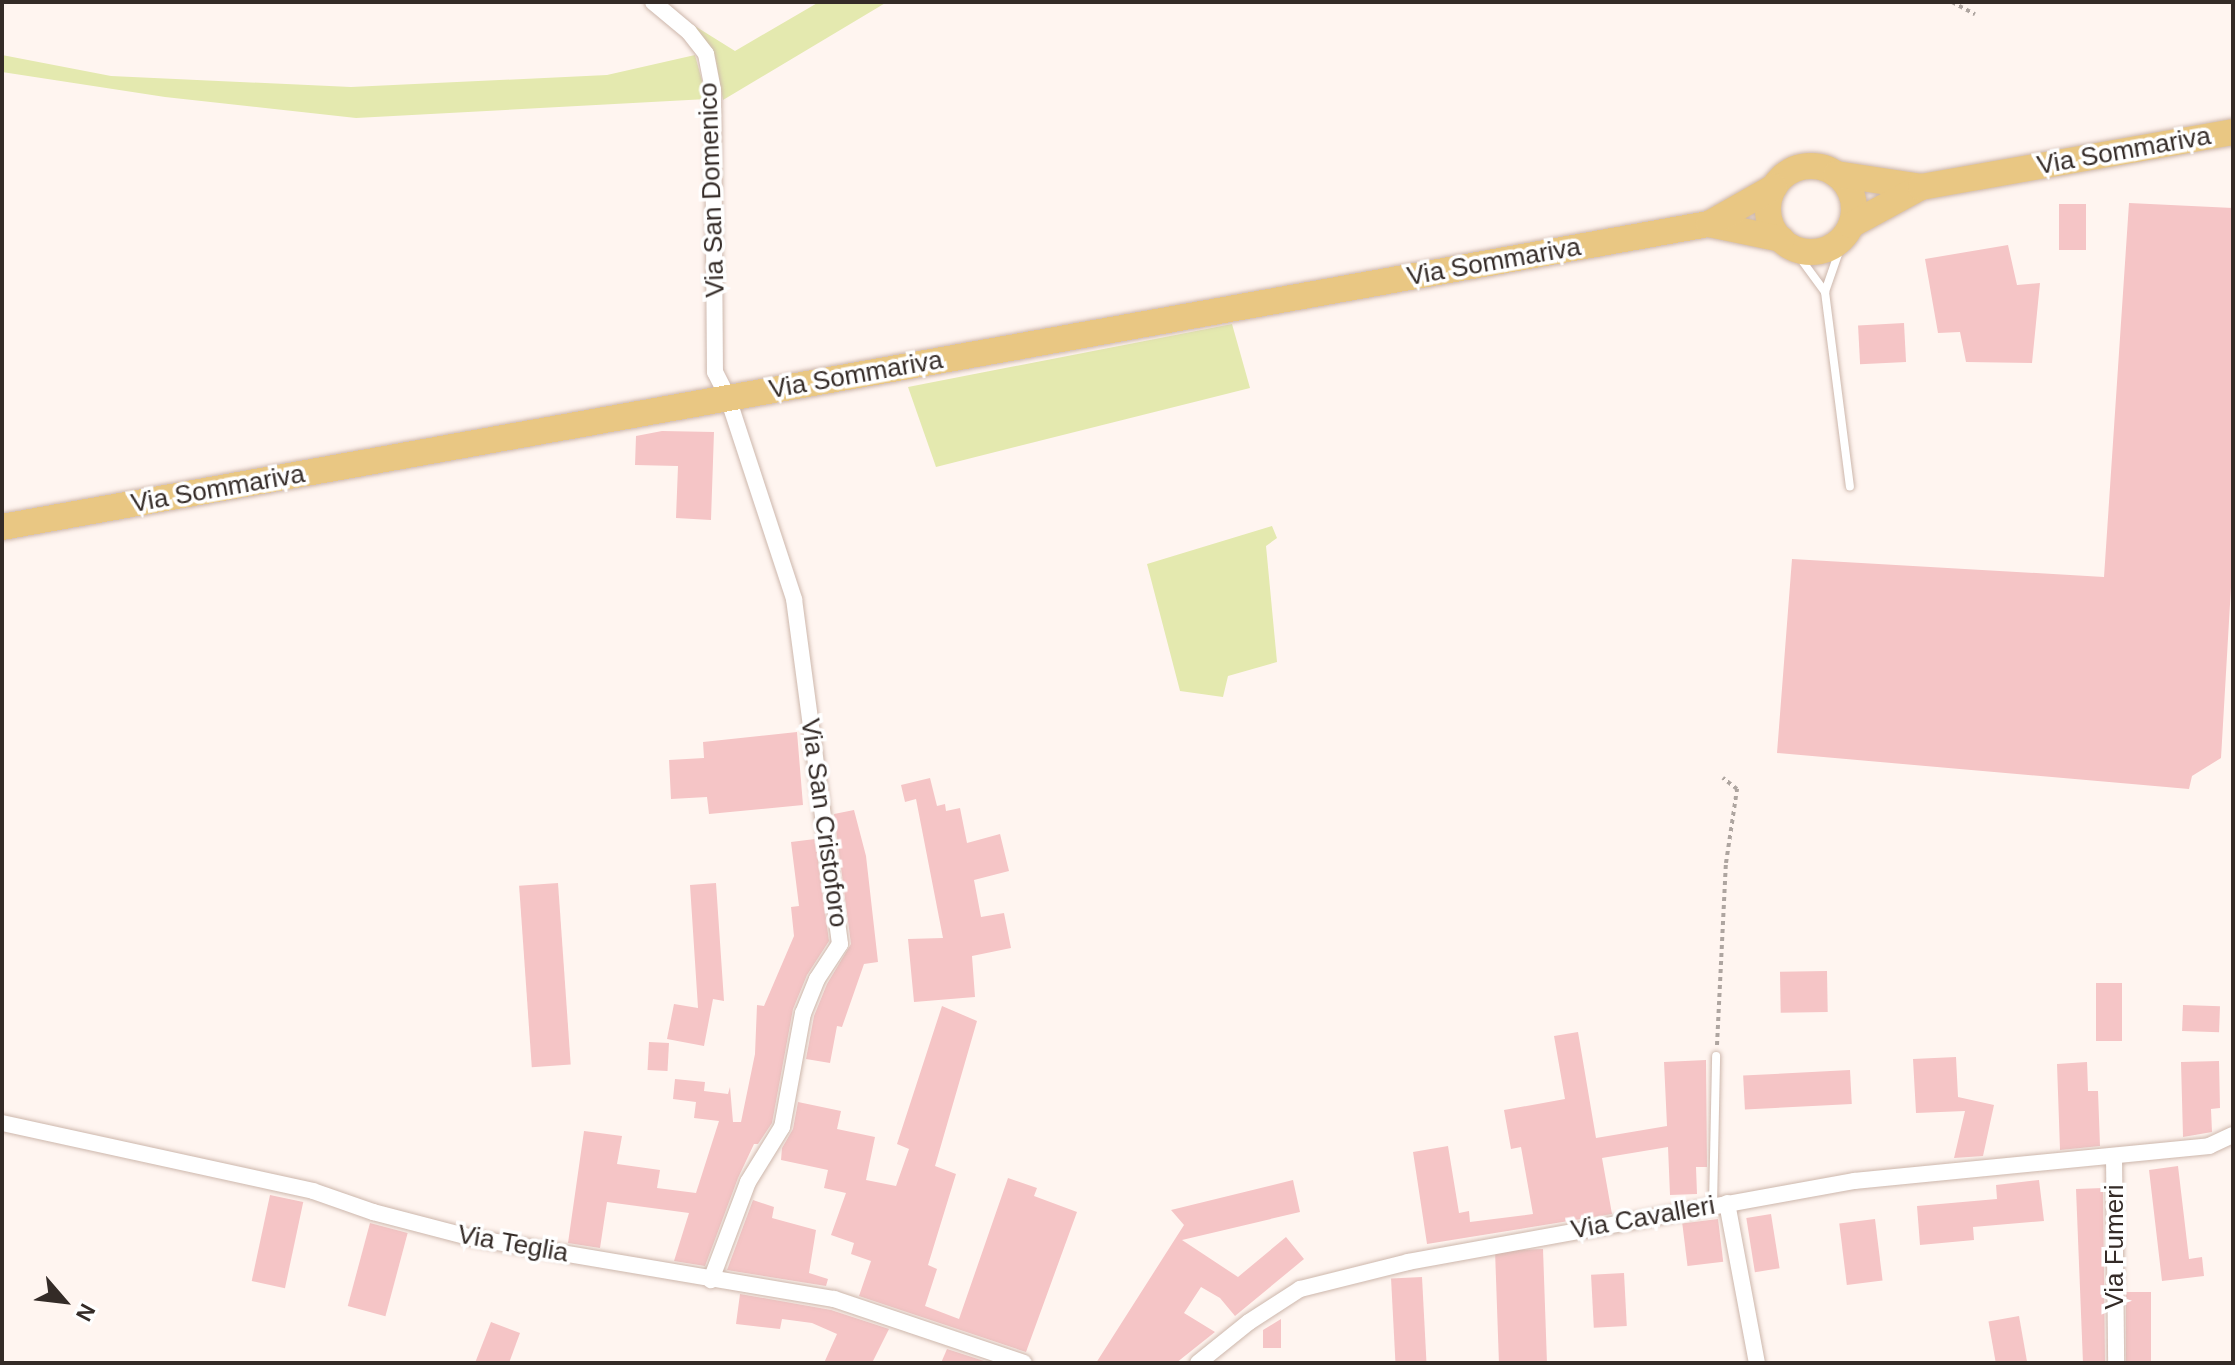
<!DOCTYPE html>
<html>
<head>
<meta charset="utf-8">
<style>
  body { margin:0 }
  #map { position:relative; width:2235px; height:1365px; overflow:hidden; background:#fff5f0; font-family:Arial,sans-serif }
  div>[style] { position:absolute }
  .green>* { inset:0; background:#e4e9af }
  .building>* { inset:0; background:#f5c5c6; transform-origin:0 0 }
  .path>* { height:4px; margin-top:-2px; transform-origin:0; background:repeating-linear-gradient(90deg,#aea5a0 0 4px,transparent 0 8px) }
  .roads { filter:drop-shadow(0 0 2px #cdb7ac) drop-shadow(0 0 2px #cdb7ac) }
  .service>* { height:8px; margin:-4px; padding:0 4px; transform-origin:4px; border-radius:4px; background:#fff }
  .minor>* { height:16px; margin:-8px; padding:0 8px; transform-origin:8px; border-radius:8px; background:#fff }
  .primary>* { height:26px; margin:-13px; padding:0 13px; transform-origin:13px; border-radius:13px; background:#e9c783 }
  .primary>.ring { margin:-13px; padding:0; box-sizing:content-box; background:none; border:26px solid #e9c783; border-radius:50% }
  span { translate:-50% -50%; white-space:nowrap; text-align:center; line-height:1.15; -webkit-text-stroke:7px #fff; paint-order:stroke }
  .street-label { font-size:26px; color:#342b27 }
  .frame { position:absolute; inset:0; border:4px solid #342b27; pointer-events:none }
  .north { position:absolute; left:24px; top:1261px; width:80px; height:80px; -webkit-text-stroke:6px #fff; paint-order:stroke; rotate:118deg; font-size:22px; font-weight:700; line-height:32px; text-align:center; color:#342b27 }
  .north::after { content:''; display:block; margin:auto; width:28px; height:36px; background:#342b27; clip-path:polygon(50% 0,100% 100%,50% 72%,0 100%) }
</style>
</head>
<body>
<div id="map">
  <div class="green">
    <div style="clip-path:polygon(819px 2px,887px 2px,723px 100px,715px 56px,674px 13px,735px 51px)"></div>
    <div style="clip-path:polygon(2px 55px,111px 76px,351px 87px,607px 75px,695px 55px,707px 99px,356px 118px,165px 97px,2px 72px)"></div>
    <div style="clip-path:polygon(1232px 324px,1250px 388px,936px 467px,908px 387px)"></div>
    <div style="clip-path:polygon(1272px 526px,1277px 538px,1266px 546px,1277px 662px,1228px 676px,1223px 697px,1180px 691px,1147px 564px)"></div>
  </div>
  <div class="building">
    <div style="clip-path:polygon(2129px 203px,2233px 208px,2233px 553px,2221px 758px,2192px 776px,2189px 789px,1777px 753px,1792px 559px,2104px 577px)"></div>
    <div style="left:2059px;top:204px;width:27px;height:46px"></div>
    <div style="clip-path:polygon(2008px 245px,2017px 285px,2040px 283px,2032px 363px,1966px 362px,1960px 332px,1938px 333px,1925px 259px)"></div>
    <div style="left:1904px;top:323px;width:39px;height:46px;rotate:87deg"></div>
    <div style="clip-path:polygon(662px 431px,714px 432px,711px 520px,676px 518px,678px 466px,635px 465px,636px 436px)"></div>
    <div style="clip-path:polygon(797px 732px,803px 805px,709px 814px,707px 797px,671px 799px,669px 760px,704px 758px,703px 742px)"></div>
    <div style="clip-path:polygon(930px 778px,937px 806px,945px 804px,946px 811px,960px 808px,967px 843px,1000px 834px,1009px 871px,974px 880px,981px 917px,1004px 913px,1011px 948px,972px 956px,975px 997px,914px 1002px,908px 939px,943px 938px,916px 799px,905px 802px,901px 785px)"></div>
    <div style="clip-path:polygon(854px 810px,866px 856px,878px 962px,864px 964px,842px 1027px,837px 1026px,830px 1063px,806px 1059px,814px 1016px,827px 984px,851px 944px,834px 814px)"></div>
    <div style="clip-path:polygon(815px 839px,829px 941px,807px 975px,793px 1009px,772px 1123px,758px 1144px,754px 1144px,738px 1178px,705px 1266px,674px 1261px,689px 1213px,607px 1202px,600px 1248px,568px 1243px,584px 1131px,622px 1136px,617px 1164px,660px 1170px,657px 1188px,696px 1193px,719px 1121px,694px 1118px,696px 1102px,673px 1099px,675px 1079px,705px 1082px,704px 1091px,728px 1094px,730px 1087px,733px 1122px,741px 1122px,755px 1054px,757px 1005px,764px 1006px,794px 936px,791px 907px,799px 906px,791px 842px)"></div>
    <div style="left:558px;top:883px;width:182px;height:39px;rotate:86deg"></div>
    <div style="clip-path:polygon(716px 883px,724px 1001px,713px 999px,704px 1046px,667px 1039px,674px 1004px,698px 1008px,690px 885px)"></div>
    <div style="left:1827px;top:971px;width:41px;height:47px;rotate:89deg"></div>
    <div style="left:2096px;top:983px;width:26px;height:58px"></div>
    <div style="left:2183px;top:1005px;width:37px;height:26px;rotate:2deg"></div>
    <div style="clip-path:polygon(942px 1006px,977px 1021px,935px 1166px,956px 1174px,928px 1265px,937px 1269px,925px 1306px,959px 1319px,1008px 1178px,1037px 1188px,1034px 1196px,1077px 1212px,1026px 1352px,859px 1296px,871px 1261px,851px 1254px,854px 1243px,831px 1235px,846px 1193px,824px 1188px,828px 1170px,781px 1160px,782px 1148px,793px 1129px,798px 1102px,841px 1111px,837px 1129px,875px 1137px,866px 1180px,896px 1186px,909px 1149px,897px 1144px)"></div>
    <div style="clip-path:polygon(1578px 1032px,1596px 1138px,1667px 1126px,1664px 1062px,1706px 1060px,1707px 1167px,1696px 1167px,1697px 1194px,1670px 1195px,1668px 1147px,1602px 1158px,1612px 1214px,1427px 1244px,1413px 1152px,1448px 1146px,1459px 1213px,1469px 1211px,1470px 1222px,1533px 1214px,1521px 1147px,1511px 1149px,1504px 1110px,1565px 1099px,1554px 1036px)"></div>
    <div style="left:649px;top:1042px;width:20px;height:28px;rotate:3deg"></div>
    <div style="clip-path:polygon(1956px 1057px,1958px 1097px,1994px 1105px,1983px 1156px,1954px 1158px,1965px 1111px,1916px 1113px,1913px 1059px)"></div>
    <div style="clip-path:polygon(2219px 1061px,2220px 1108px,2211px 1109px,2212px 1132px,2183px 1137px,2181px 1062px)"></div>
    <div style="clip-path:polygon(2087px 1062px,2088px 1091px,2098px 1091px,2100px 1146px,2060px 1150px,2057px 1064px)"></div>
    <div style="left:1850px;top:1070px;width:34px;height:107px;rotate:87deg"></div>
    <div style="clip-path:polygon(2178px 1166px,2189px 1259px,2202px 1257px,2204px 1276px,2162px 1281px,2149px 1170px)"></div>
    <div style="clip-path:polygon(1293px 1180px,1300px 1212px,1182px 1240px,1238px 1277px,1286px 1237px,1304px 1259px,1235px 1316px,1220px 1298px,1201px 1287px,1184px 1313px,1215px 1332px,1176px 1363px,1096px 1363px,1184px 1225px,1171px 1210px)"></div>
    <div style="clip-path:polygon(2039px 1180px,2044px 1221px,1973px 1227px,1974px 1240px,1920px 1245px,1917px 1206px,1997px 1199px,1996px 1185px)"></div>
    <div style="clip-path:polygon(2103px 1188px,2105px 1363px,2083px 1363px,2076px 1189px)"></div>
    <div style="left:270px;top:1195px;width:34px;height:88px;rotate:12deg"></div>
    <div style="clip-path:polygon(753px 1200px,774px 1207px,772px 1218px,816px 1230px,809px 1273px,828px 1279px,826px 1286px,727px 1270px)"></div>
    <div style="left:1771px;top:1214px;width:55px;height:25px;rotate:81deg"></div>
    <div style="left:1718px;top:1219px;width:43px;height:36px;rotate:83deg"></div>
    <div style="left:1875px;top:1219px;width:62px;height:36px;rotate:83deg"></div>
    <div style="left:370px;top:1223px;width:39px;height:86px;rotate:15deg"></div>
    <div style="left:1543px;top:1249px;width:114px;height:48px;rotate:88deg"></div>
    <div style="left:1624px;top:1273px;width:53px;height:33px;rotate:87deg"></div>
    <div style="left:1422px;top:1277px;width:86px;height:31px;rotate:87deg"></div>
    <div style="left:2126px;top:1292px;width:25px;height:71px"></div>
    <div style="clip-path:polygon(740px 1294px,831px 1310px,889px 1329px,872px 1363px,824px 1363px,837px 1334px,812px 1323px,782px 1319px,780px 1329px,736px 1324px)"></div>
    <div style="left:2019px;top:1316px;width:48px;height:31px;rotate:80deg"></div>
    <div style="clip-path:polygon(1281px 1319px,1281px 1348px,1263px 1348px,1263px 1330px)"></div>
    <div style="clip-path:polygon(491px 1322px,520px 1333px,509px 1363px,475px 1363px)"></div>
    <div style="clip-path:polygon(947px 1349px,984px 1361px,941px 1363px)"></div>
  </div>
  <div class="path">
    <div style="left:1952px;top:2px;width:26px;rotate:28deg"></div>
    <div style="left:1717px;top:1045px;width:182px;rotate:-87.2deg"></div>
    <div style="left:1726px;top:863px;width:75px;rotate:-81.5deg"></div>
    <div style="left:1737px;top:789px;width:18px;rotate:-142deg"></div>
  </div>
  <div class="roads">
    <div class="service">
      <div style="left:1844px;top:237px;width:58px;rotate:109.1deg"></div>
      <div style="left:1825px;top:292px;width:196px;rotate:82.7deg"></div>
      <div style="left:1792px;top:247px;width:56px;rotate:53.7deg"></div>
      <div style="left:1713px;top:1205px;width:149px;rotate:-88.8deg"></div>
    </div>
    <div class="minor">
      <div style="left:653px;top:2px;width:47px;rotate:39.8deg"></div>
      <div style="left:689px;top:32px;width:28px;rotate:52deg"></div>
      <div style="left:706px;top:54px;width:37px;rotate:79deg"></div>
      <div style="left:713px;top:90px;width:282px;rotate:89.6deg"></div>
      <div style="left:715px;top:372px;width:29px;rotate:63deg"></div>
      <div style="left:728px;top:398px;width:212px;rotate:71.8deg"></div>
      <div style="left:794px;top:599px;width:348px;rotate:82.4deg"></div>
      <div style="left:840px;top:944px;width:42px;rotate:123.3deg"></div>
      <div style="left:817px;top:979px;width:37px;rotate:112deg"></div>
      <div style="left:803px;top:1013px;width:116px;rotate:100.4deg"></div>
      <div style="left:782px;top:1127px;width:65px;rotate:121.7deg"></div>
      <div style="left:748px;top:1182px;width:105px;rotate:110.7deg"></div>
      <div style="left:2px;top:1123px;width:318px;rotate:12.3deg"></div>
      <div style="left:313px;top:1191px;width:64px;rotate:19.3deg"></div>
      <div style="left:373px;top:1212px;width:103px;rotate:14.6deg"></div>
      <div style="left:473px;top:1238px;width:366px;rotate:9.6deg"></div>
      <div style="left:834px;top:1299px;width:200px;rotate:18.6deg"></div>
      <div style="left:2114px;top:1156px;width:207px;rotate:89.4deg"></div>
      <div style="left:1727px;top:1203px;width:163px;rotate:79.4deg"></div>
      <div style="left:1198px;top:1363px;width:65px;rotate:-38.8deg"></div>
      <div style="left:1249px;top:1322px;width:61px;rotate:-32.9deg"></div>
      <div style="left:1300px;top:1289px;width:111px;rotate:-14deg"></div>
      <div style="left:1408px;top:1262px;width:453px;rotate:-10.3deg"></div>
      <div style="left:1854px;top:1181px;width:357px;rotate:-5.6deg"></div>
      <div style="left:2209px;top:1146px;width:26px;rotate:-25deg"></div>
    </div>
    <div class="primary">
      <div class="ring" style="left:1768px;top:166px;width:60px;height:60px"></div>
      <div style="left:1836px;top:174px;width:86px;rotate:8.7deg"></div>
      <div style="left:1709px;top:224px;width:74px;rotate:11.8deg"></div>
      <div style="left:1851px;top:225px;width:80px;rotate:-28.5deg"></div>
      <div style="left:1921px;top:187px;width:317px;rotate:-10deg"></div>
      <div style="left:2px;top:527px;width:1734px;rotate:-10.07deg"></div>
      <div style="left:1709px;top:224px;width:75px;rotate:-29.6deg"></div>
    </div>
  </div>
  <div class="street-label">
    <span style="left:2124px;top:151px;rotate:-10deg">Via Sommariva</span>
    <span style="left:712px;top:190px;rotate:-92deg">Via San Domenico</span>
    <span style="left:1494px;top:262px;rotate:-10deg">Via Sommariva</span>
    <span style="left:856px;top:375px;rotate:-10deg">Via Sommariva</span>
    <span style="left:218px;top:489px;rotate:-10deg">Via Sommariva</span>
    <span style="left:824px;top:823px;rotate:82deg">Via San Cristoforo</span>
    <span style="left:1643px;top:1218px;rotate:-10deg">Via Cavalleri</span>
    <span style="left:513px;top:1244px;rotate:10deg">Via Teglia</span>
    <span style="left:2115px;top:1247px;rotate:-90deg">Via Fumeri</span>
  </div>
  <div class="frame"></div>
  <div class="north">N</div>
</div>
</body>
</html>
